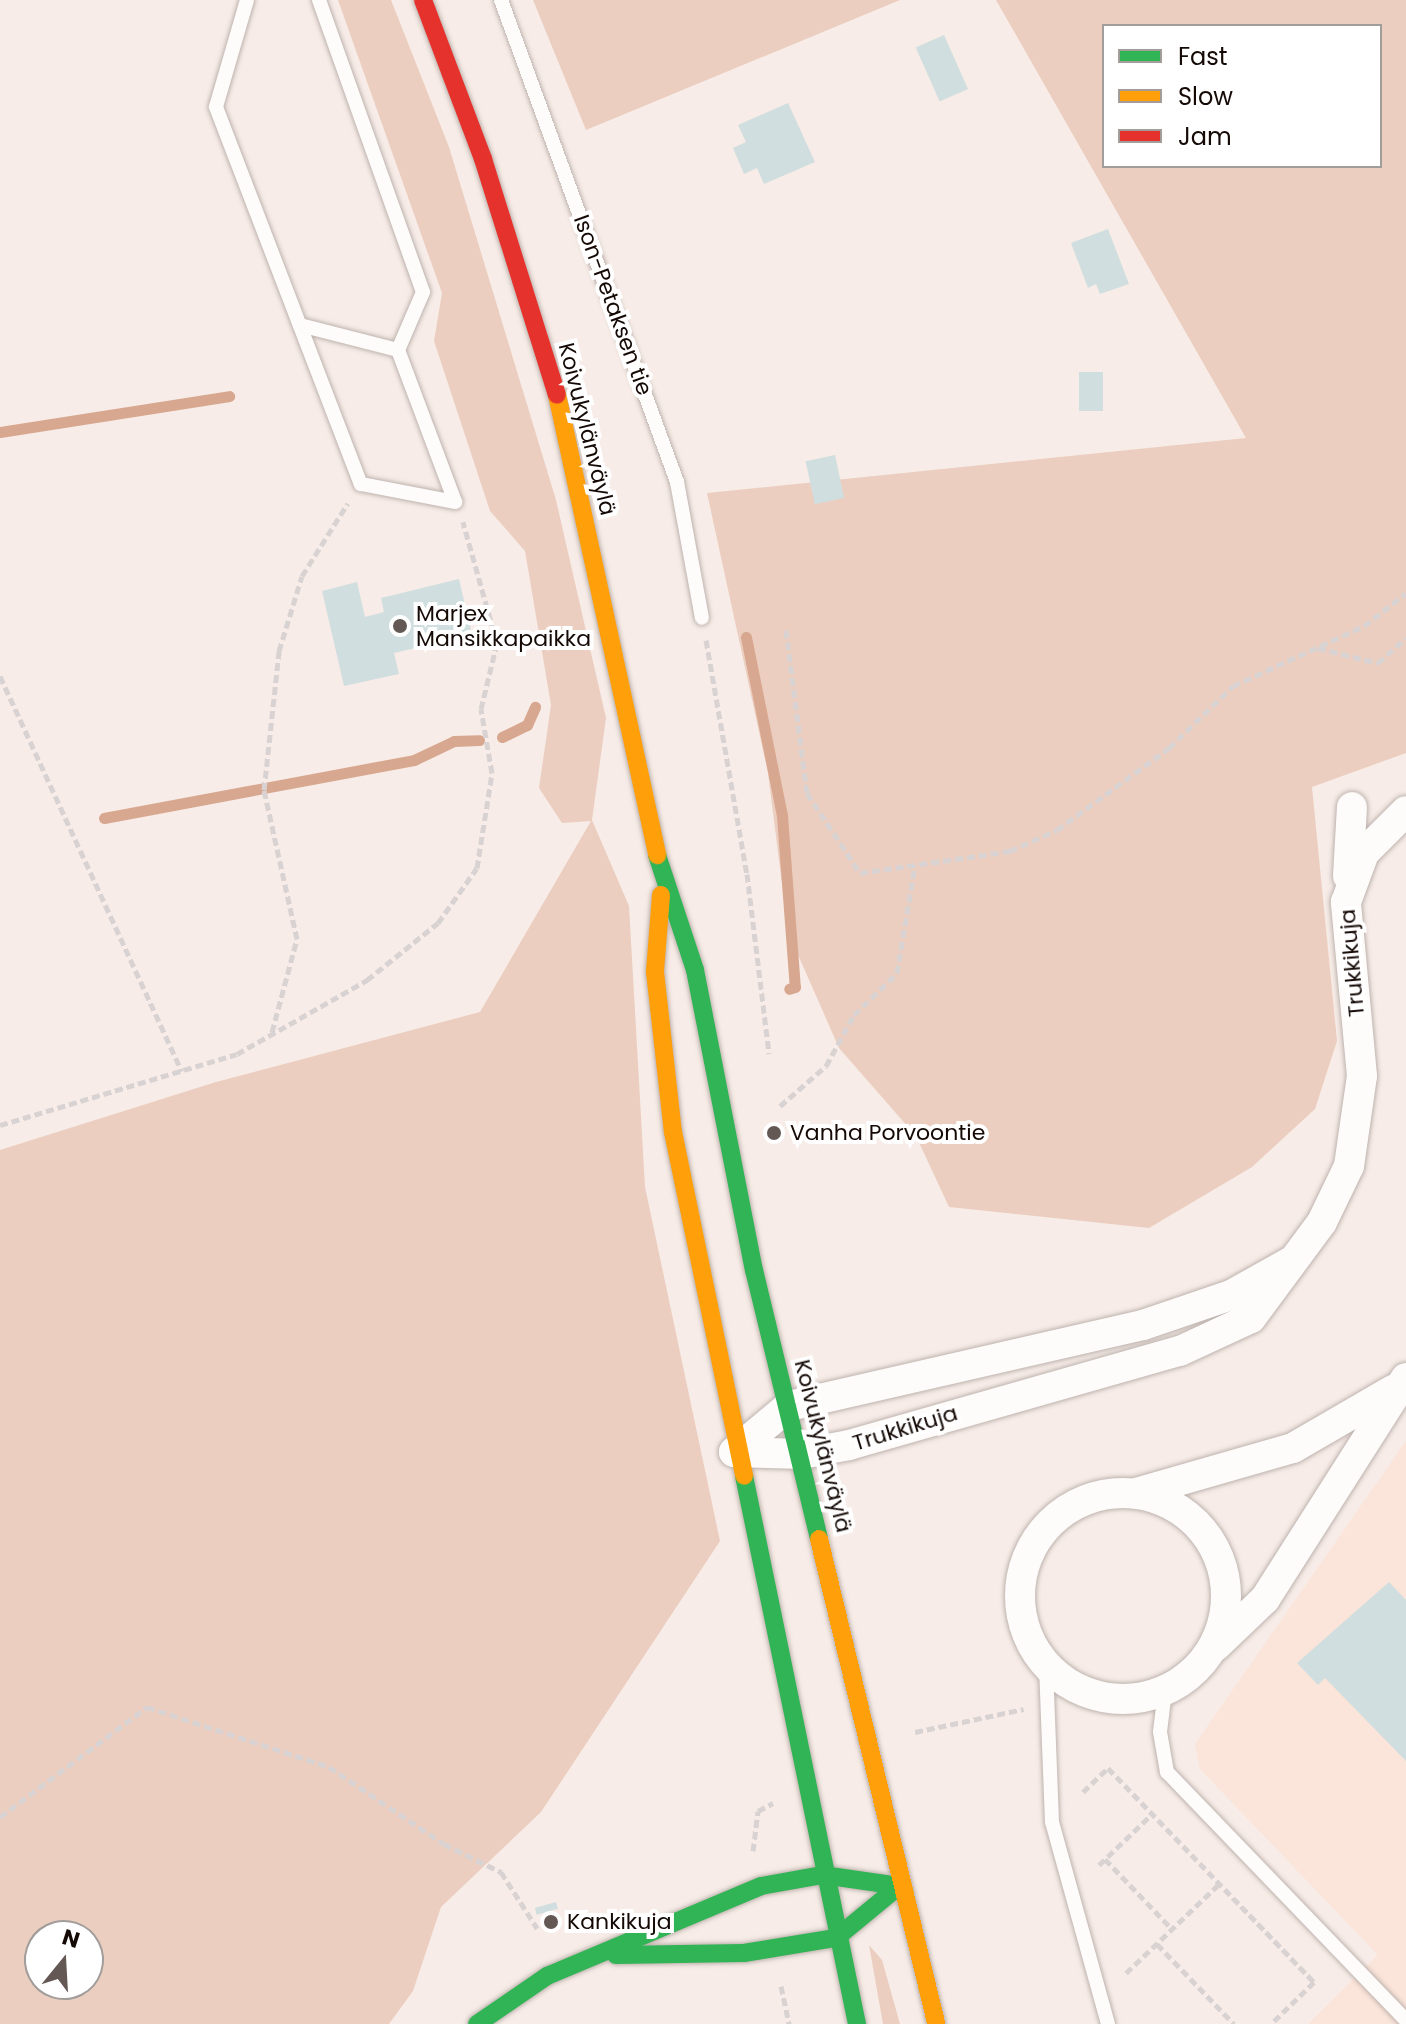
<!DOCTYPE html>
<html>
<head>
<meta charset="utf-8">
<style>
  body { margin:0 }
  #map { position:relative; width:1406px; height:2024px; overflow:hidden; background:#f7ece7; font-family:Poppins,sans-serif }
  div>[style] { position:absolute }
  .built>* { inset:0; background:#fbe4d9 }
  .green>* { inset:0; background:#ebcebf }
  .stream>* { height:11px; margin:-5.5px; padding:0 5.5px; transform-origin:5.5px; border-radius:5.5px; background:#d8a78f }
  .building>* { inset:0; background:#d0dedf; transform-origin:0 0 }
  .path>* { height:5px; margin-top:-2.5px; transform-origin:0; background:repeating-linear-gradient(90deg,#d8d3d2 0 8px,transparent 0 12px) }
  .roads { filter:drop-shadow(0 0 2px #beb3ae) drop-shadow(0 0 2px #beb3ae) }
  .lane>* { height:14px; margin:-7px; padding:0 7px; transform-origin:7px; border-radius:7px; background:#fefcfb }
  .street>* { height:30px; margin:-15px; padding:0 15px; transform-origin:15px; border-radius:15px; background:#fefcfb }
  .street>.ring { margin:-15px; padding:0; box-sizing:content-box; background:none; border:30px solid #fefcfb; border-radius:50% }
  .fast>* { height:18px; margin:-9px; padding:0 9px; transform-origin:9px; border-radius:9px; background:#30b455 }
  .slow>* { height:18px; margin:-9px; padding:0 9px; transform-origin:9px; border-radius:9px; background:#ff9f0a }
  .jam>* { height:18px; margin:-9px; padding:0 9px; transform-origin:9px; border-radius:9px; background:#e5322d }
  .dots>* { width:22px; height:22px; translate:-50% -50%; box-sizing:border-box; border:4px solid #fff; border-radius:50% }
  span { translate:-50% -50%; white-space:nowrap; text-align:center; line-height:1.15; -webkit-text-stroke:8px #fff; paint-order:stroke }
  .street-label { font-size:22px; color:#140905 }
  .poi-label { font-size:22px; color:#140905 }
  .left { translate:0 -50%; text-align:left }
  .legend { position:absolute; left:1102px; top:24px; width:280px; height:144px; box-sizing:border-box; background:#fff; border:2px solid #a19d9b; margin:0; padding:10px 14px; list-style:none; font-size:24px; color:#140905 }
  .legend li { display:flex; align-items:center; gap:16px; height:40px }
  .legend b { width:40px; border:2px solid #a19d9b }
  .north { position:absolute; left:24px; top:1920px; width:80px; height:80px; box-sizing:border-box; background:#fff; border:2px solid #a19d9b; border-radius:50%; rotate:18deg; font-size:22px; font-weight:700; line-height:32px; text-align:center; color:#140905 }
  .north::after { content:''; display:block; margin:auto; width:28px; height:36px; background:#635854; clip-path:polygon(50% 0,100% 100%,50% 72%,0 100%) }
</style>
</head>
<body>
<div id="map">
  <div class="built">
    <div style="clip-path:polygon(1406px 1441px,1406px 2024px,1308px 2024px,1378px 1955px,1200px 1769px,1195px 1744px)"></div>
  </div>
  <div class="green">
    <div style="clip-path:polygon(evenodd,338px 0,391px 0,449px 147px,556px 500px,606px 718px,592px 820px,629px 906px,645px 1187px,720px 1541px,541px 1812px,441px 1907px,413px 1991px,389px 2024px,0 2024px,0 1150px,216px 1082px,480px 1012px,591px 821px,562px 823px,539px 788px,551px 705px,525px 551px,490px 511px,434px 341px,442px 293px,338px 0,40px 1936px,88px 1936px,88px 1984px,40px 1984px,40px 1936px)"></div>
    <div style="clip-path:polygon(533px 0,900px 0,586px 130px)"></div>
    <div style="clip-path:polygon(evenodd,996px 0,1406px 0,1406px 753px,1312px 787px,1337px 1041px,1315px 1109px,1252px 1167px,1149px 1228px,949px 1207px,916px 1136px,839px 1048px,788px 932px,768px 773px,707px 493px,1246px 438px,996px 0,1104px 26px,1380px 26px,1380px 166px,1104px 166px,1104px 26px)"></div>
    <div style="clip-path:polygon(869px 1945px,882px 1960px,900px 2024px,883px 2024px)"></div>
  </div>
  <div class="stream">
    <div style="left:0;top:432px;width:232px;rotate:-8.9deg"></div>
    <div style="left:746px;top:637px;width:183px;rotate:78.6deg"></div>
    <div style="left:782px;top:816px;width:171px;rotate:85.7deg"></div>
    <div style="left:795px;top:987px;width:6px;rotate:162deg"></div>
    <div style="left:502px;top:737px;width:28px;rotate:-26deg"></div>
    <div style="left:527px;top:725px;width:20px;rotate:-66deg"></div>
    <div style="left:104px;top:818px;width:315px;rotate:-10.6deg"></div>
    <div style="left:414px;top:760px;width:44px;rotate:-25.4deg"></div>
    <div style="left:454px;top:741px;width:25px;rotate:-2deg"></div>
  </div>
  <div class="building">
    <div style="left:944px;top:35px;width:59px;height:31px;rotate:66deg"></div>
    <div style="clip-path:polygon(788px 103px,815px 162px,764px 184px,757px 168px,744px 174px,733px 148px,746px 142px,738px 125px)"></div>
    <div style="clip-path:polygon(1108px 229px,1129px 284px,1100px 294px,1096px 284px,1088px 288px,1071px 243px)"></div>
    <div style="left:1079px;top:372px;width:24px;height:39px"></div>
    <div style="left:835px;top:455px;width:44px;height:30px;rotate:78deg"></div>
    <div style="clip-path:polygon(459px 579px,472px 635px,394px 653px,399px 674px,344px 686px,322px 591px,357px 582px,365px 617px,384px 612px,381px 598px)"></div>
    <div style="clip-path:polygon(1389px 1582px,1406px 1600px,1406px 1761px,1325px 1678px,1318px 1685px,1297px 1663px)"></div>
    <div style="left:556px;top:1902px;width:7px;height:22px;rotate:74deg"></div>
  </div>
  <div class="path">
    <div style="left:786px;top:630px;width:164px;rotate:82.7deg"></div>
    <div style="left:807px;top:793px;width:96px;rotate:56.5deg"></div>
    <div style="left:860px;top:873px;width:152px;rotate:-8.3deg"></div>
    <div style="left:1010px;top:851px;width:51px;rotate:-24.1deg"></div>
    <div style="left:1057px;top:830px;width:139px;rotate:-36.2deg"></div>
    <div style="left:1169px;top:748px;width:89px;rotate:-44.1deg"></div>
    <div style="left:1233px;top:686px;width:144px;rotate:-24.6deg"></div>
    <div style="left:1364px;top:626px;width:53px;rotate:-38.2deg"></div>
    <div style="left:706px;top:640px;width:238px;rotate:80.1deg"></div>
    <div style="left:747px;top:874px;width:181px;rotate:83deg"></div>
    <div style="left:1318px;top:648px;width:62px;rotate:14deg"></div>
    <div style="left:1378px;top:663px;width:38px;rotate:-42deg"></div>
    <div style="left:0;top:676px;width:435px;rotate:65.3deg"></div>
    <div style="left:272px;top:1032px;width:96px;rotate:-75deg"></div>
    <div style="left:297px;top:939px;width:153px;rotate:-102.5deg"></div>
    <div style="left:264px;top:790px;width:140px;rotate:-83.8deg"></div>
    <div style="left:279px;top:651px;width:78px;rotate:-73deg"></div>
    <div style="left:302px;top:576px;width:86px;rotate:-57.8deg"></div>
    <div style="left:780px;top:1106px;width:61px;rotate:-41deg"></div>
    <div style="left:826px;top:1066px;width:58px;rotate:-61.2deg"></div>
    <div style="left:854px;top:1015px;width:60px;rotate:-44.3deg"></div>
    <div style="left:897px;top:973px;width:109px;rotate:-80.5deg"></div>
    <div style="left:0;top:1125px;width:247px;rotate:-16.7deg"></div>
    <div style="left:237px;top:1054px;width:150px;rotate:-29.6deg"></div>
    <div style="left:367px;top:980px;width:91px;rotate:-38.8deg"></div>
    <div style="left:438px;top:923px;width:67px;rotate:-54.7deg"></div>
    <div style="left:477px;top:868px;width:96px;rotate:-81deg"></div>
    <div style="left:492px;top:773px;width:65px;rotate:-99.8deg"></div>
    <div style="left:481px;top:709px;width:68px;rotate:-76.4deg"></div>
    <div style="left:497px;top:643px;width:126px;rotate:-105.7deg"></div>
    <div style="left:915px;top:1732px;width:111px;rotate:-11.9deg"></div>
    <div style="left:1083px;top:1792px;width:35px;rotate:-44deg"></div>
    <div style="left:1108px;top:1768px;width:297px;rotate:46.1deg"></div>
    <div style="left:1314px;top:1982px;width:60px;rotate:135.7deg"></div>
    <div style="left:0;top:1817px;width:184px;rotate:-36.8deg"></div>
    <div style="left:147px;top:1707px;width:192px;rotate:18.2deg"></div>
    <div style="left:329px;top:1767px;width:138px;rotate:33.8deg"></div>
    <div style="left:444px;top:1844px;width:64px;rotate:26.2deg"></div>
    <div style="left:501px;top:1872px;width:67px;rotate:57.3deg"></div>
    <div style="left:753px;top:1851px;width:40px;rotate:-82.9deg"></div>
    <div style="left:758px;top:1811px;width:17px;rotate:-28deg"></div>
    <div style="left:1105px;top:1859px;width:97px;rotate:46.3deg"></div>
    <div style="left:1099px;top:1865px;width:74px;rotate:-43.9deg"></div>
    <div style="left:1157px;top:1944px;width:111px;rotate:46.1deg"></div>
    <div style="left:1126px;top:1973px;width:129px;rotate:-43.7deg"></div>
    <div style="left:781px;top:1986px;width:39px;rotate:78deg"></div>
  </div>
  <div class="roads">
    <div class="lane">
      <div style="left:247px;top:0;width:111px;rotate:106.2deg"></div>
      <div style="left:216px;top:107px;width:404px;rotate:69deg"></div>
      <div style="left:361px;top:484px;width:96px;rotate:10.8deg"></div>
      <div style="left:319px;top:0;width:310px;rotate:70.4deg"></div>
      <div style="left:423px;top:292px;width:63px;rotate:113.3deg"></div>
      <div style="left:398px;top:350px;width:162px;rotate:69.4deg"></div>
      <div style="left:501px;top:0;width:513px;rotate:69.94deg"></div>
      <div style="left:677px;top:482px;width:138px;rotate:79.6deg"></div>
      <div style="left:300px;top:325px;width:101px;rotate:14.3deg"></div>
      <div style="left:1046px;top:1666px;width:156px;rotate:87.8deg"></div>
      <div style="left:1052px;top:1822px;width:210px;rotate:74.5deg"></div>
      <div style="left:1165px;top:1691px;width:41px;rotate:97deg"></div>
      <div style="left:1160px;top:1732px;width:41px;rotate:80.1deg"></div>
      <div style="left:1167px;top:1772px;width:344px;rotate:46.1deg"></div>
    </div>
    <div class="street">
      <div style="left:1348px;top:876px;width:69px;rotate:-86.7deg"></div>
      <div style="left:734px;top:1452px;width:68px;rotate:1.7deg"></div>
      <div style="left:802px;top:1454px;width:48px;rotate:-10.8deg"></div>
      <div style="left:849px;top:1445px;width:344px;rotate:-15.9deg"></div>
      <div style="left:1180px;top:1351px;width:78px;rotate:-24.9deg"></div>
      <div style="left:1251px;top:1318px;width:119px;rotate:-53.5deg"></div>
      <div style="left:1322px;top:1222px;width:62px;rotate:-64.3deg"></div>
      <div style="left:1349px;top:1166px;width:91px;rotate:-81.8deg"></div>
      <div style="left:1362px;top:1076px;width:175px;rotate:-95.3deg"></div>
      <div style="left:1346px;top:902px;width:52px;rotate:-69.8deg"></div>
      <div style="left:1364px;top:853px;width:59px;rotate:-45deg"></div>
      <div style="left:734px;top:1452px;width:72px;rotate:-39.9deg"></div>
      <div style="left:789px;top:1406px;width:363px;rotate:-12.9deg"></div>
      <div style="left:1143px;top:1325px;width:93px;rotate:-18.8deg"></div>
      <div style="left:1231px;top:1295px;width:70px;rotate:-29.1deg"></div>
      <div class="ring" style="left:1020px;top:1493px;width:176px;height:176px"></div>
      <div style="left:1136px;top:1493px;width:163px;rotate:-16deg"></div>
      <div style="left:1293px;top:1448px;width:116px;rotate:-30.1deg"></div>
      <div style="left:1216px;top:1646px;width:68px;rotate:-43.8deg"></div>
      <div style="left:1265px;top:1599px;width:262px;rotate:-57.5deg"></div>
    </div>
    <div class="fast">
      <div style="left:657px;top:855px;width:121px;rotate:71.7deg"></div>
      <div style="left:695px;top:970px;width:306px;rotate:78.9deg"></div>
      <div style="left:754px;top:1270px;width:277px;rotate:76.4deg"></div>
      <div style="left:744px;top:1476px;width:560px;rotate:78.35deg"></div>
      <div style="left:616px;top:1955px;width:128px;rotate:-0.9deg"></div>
      <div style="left:744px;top:1953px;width:93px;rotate:-9.3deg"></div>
      <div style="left:836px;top:1938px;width:82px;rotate:-39.5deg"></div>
      <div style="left:477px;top:2024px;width:85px;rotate:-34.4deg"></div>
      <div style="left:547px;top:1976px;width:232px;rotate:-22.8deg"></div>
      <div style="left:761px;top:1886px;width:63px;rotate:-10.1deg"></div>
      <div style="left:823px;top:1875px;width:77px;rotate:8.2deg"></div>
    </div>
    <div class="slow">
      <div style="left:557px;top:395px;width:471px;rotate:77.7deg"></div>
      <div style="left:661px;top:895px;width:77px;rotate:94.5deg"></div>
      <div style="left:655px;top:972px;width:161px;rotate:83.6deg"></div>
      <div style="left:673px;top:1132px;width:351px;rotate:78.3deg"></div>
      <div style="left:819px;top:1539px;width:499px;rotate:76.4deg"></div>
    </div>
    <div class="jam">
      <div style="left:423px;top:0;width:170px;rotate:69.3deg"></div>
      <div style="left:483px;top:159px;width:247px;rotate:72.6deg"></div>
    </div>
  </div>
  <div class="dots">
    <div style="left:400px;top:626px;background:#635854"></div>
    <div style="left:774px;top:1133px;background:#635854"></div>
    <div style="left:551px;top:1922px;background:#635854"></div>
  </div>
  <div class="street-label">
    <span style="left:613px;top:305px;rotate:70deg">Ison-Petaksen tie</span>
    <span style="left:587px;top:429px;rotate:76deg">Koivukylänväylä</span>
    <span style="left:1352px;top:963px;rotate:-95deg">Trukkikuja</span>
    <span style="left:905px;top:1428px;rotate:-17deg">Trukkikuja</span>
    <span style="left:823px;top:1446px;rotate:76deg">Koivukylänväylä</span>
  </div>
  <div class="poi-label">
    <span class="left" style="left:416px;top:626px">Marjex<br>Mansikkapaikka</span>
    <span class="left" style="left:790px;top:1133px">Vanha Porvoontie</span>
    <span class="left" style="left:567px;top:1922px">Kankikuja</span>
  </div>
  <ul class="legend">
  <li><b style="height:10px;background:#30b455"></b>Fast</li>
  <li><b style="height:10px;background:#ff9f0a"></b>Slow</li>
  <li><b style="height:10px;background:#e5322d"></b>Jam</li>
  </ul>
  <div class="north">N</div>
</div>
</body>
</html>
